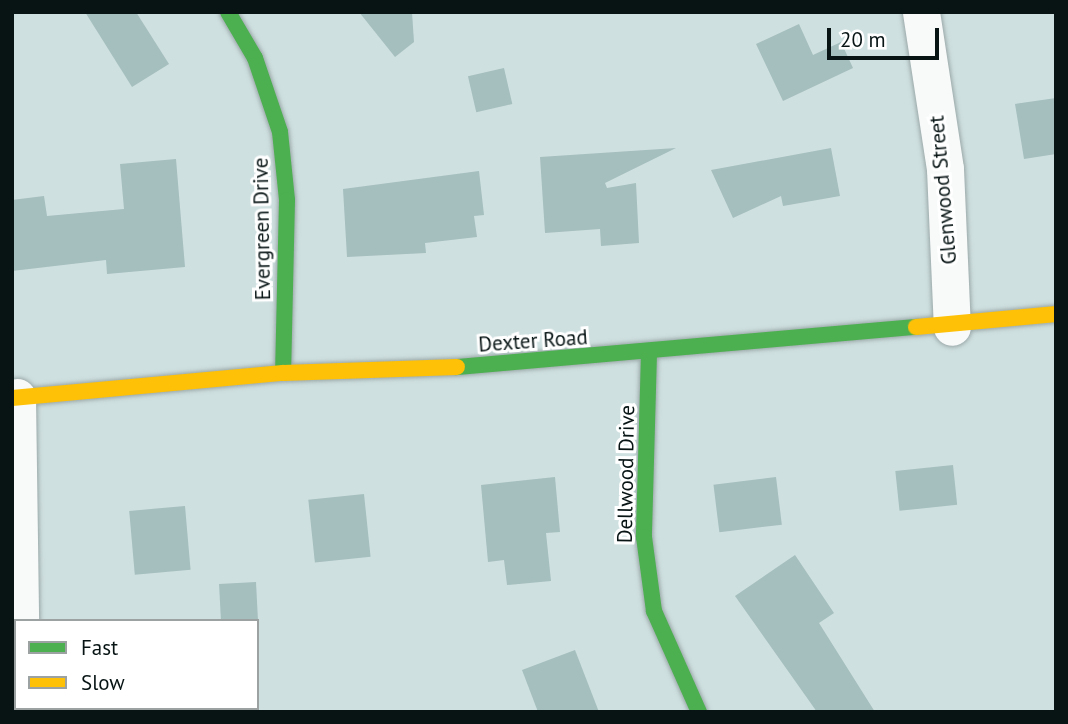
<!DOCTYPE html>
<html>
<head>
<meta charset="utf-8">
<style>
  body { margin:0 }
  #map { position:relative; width:1068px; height:724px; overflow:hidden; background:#cfe0e0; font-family:"PT Sans",sans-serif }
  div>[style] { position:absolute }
  .building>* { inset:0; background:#a5bebe; transform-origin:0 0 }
  .roads { filter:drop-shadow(0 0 2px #9ba8a8) drop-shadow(0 0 2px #9ba8a8) }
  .street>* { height:37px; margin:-18.5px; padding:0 18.5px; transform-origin:18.5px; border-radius:18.5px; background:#f8fafa }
  .fast>* { height:16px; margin:-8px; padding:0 8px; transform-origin:8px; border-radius:8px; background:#4caf50 }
  .slow>* { height:16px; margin:-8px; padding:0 8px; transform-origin:8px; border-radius:8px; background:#ffc107 }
  span { translate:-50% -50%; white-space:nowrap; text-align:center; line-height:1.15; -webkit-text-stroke:6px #fff; paint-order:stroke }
  .street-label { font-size:21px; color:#081414 }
  .frame { position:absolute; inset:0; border:14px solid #081414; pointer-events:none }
  .legend { position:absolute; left:14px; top:619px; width:245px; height:91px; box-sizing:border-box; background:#fff; border:2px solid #9ca1a1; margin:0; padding:9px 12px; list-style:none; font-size:21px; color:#081414 }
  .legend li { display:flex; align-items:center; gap:14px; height:35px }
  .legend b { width:35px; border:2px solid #9ca1a1 }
  .scale { position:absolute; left:827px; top:28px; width:112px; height:32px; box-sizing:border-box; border:4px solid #081414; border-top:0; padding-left:9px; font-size:21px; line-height:24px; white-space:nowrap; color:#081414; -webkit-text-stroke:5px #fff; paint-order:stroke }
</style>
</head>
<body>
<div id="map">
  <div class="building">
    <div style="clip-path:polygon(85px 12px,136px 12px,169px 64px,132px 87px)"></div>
    <div style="clip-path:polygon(359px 12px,412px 12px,414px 42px,395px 57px)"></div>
    <div style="clip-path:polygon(799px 24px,813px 55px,841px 42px,853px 68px,783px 101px,756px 44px)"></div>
    <div style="left:504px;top:68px;width:37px;height:37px;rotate:77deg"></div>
    <div style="clip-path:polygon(1056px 98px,1056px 154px,1024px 159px,1015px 104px)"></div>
    <div style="clip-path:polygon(676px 148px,605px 183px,607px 188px,636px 183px,639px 243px,601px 246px,600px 229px,545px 233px,540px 157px)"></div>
    <div style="clip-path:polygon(831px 148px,840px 196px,783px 206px,781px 196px,733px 218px,711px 170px)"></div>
    <div style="clip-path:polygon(176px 159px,185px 267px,107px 274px,106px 260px,12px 271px,12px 200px,44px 196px,47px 216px,124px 209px,120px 164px)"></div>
    <div style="clip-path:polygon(479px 171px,484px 215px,474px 216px,477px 237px,425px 243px,426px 253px,347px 257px,343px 189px)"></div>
    <div style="left:953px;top:465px;width:40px;height:58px;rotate:84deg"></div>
    <div style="clip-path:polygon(555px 477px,560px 532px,546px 533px,551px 581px,507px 585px,504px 560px,488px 562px,481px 485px)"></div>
    <div style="left:776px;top:477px;width:48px;height:63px;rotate:83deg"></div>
    <div style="left:364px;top:494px;width:63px;height:56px;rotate:84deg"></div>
    <div style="left:185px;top:506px;width:64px;height:56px;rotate:85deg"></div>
    <div style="clip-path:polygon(795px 555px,834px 613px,819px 623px,875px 712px,817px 712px,735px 596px)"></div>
    <div style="left:256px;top:582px;width:39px;height:37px;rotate:87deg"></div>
    <div style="clip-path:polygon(575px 650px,599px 712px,538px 712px,522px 670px)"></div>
  </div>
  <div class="roads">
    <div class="street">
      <div style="left:921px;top:12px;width:159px;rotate:81.3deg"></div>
      <div style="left:945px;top:169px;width:158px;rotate:87.5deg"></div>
      <div style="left:17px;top:397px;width:224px;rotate:89.2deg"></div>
      <div style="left:39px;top:708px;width:4px;rotate:76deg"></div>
    </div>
    <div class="fast">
      <div style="left:228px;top:12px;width:53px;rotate:59.6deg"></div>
      <div style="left:255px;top:58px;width:78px;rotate:71.3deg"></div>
      <div style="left:280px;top:132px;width:68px;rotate:84.1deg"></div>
      <div style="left:287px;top:200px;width:173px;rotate:91.3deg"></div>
      <div style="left:649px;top:353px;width:184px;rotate:91.6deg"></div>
      <div style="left:644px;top:537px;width:75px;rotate:82.3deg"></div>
      <div style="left:654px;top:611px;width:111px;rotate:66deg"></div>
      <div style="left:457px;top:367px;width:461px;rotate:-5deg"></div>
    </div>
    <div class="slow">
      <div style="left:916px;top:327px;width:141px;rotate:-5.3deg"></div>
      <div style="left:12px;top:398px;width:272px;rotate:-5.3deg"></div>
      <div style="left:283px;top:373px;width:174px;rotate:-2deg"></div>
    </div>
  </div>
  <div class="street-label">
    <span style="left:943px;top:190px;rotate:-95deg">Glenwood Street</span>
    <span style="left:262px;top:229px;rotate:-91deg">Evergreen Drive</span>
    <span style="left:533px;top:341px;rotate:-4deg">Dexter Road</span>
    <span style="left:626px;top:474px;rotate:-89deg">Dellwood Drive</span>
  </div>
  <div class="frame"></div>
  <ul class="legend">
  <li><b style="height:9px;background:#4caf50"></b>Fast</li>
  <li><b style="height:9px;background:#ffc107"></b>Slow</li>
  </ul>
  <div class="scale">20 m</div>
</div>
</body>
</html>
